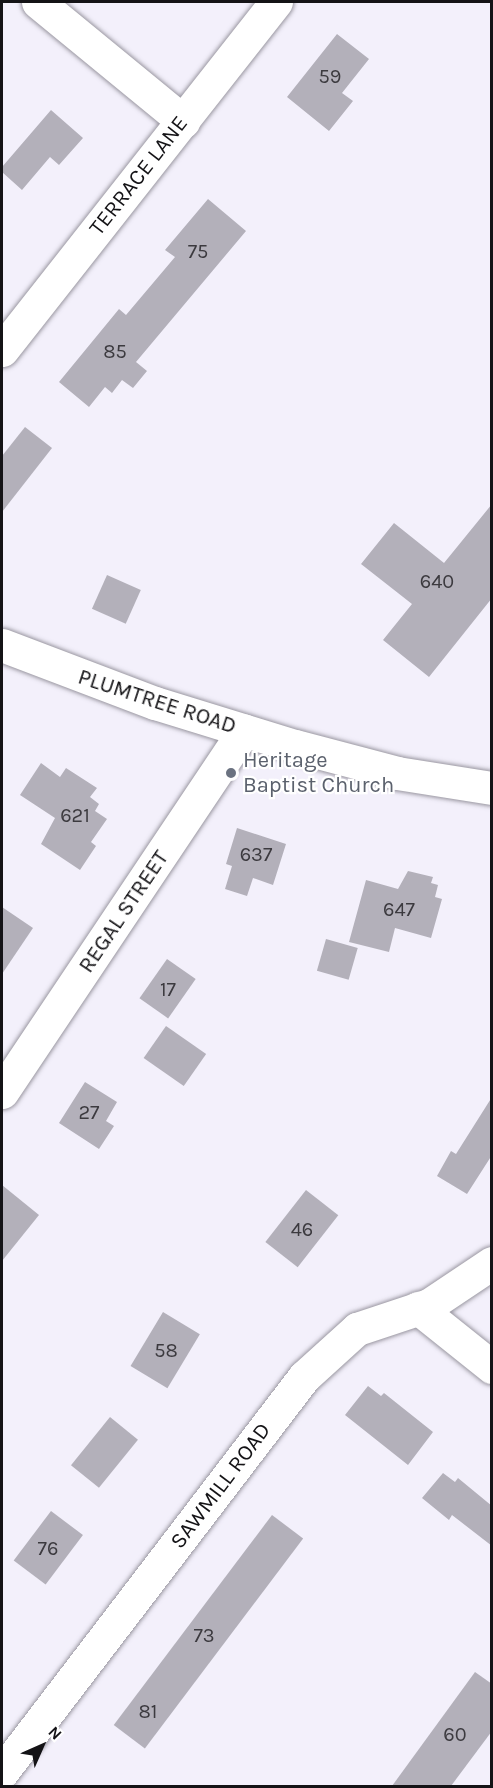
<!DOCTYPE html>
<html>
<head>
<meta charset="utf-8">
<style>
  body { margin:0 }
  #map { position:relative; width:493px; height:1788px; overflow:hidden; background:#f3f0fb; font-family:Karla,sans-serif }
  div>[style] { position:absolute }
  .building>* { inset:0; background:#b3b0ba; transform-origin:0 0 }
  .roads { filter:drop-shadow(0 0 2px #9a97a1) drop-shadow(0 0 2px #9a97a1) }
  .street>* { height:33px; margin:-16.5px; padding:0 16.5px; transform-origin:16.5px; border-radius:16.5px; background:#fff }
  .secondary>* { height:33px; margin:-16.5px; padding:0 16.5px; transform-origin:16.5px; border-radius:16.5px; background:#fff }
  .dots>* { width:16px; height:16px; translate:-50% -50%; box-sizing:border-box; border:3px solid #fff; border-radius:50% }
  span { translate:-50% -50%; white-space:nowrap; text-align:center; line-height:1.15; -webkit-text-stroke:4.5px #fff; paint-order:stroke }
  .number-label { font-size:20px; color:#3c3a3f }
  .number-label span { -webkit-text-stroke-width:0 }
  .street-label { font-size:22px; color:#141316 }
  .worship-label { font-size:22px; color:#5b616d }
  .left { translate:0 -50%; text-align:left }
  .frame { position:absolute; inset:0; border:3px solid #141316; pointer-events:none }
  .north { position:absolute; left:12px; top:1716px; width:60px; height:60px; -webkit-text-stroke:4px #fff; paint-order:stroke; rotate:45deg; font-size:16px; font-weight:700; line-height:24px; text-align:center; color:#141316 }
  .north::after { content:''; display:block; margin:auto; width:21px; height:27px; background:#141316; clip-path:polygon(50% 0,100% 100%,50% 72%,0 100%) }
</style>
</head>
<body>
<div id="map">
  <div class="building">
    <div style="clip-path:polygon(337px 34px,369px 59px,342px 93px,353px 101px,329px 131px,287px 97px)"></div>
    <div style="clip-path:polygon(51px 110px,83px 138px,59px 165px,50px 157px,22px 190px,2px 172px,2px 167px)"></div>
    <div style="clip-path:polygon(208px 199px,246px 231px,136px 362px,147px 371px,133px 388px,122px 380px,112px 393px,105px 387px,89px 407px,59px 382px,119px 309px,126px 315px,175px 257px,165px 250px)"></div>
    <div style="clip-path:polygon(25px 427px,52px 448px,2px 512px,2px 456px)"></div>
    <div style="clip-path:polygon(492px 504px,492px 598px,429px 677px,383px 640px,412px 604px,361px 564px,394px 523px,444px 563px)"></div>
    <div style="left:107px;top:575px;width:37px;height:37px;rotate:24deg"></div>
    <div style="clip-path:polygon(41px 763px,60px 777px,66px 768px,97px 788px,90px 797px,99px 804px,95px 811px,107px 819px,91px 842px,96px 846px,80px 870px,41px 844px,55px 818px,20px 795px)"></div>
    <div style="clip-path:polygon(237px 828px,286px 844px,273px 885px,253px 878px,247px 896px,225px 889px,232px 866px,226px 864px)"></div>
    <div style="clip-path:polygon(408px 871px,433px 877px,431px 883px,438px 885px,435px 897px,442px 899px,431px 938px,395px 928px,389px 952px,349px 942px,366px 880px,398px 889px)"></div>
    <div style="clip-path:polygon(2px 907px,33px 928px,2px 974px)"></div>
    <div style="left:326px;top:939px;width:33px;height:33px;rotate:16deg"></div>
    <div style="left:167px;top:959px;width:35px;height:48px;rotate:35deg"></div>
    <div style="left:166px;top:1026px;width:49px;height:39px;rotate:35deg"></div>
    <div style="clip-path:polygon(85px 1082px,117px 1102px,106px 1121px,114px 1126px,99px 1149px,59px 1123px)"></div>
    <div style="clip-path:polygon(492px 1097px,492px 1155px,467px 1194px,437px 1176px,451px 1151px,456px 1154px)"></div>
    <div style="clip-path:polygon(2px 1185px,39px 1215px,2px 1261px)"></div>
    <div style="left:306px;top:1190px;width:41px;height:66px;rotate:38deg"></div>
    <div style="left:163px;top:1312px;width:43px;height:63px;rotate:31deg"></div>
    <div style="clip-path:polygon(368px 1386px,381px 1396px,384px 1393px,433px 1432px,408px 1465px,345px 1415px)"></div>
    <div style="left:110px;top:1417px;width:36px;height:62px;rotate:39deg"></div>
    <div style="clip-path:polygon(443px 1473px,455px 1482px,458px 1478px,492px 1506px,492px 1546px,452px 1515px,449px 1520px,422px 1498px)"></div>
    <div style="left:51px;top:1511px;width:40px;height:62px;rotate:37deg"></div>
    <div style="left:272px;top:1515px;width:39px;height:263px;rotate:37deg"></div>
    <div style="clip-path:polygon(475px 1672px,492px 1684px,492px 1731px,451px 1786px,392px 1786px)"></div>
  </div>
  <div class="roads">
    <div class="street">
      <div style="left:38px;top:2px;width:188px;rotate:39.4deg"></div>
      <div style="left:2px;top:350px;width:443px;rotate:-51.8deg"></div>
      <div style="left:2px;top:1092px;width:435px;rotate:-56.2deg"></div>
      <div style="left:418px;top:1308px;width:95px;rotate:38.6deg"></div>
      <div style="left:2px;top:1772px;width:497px;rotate:-52.6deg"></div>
      <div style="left:304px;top:1377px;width:72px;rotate:-42.2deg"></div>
      <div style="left:357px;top:1329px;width:76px;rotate:-18.4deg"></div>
      <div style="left:429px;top:1305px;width:76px;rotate:-33.7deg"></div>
    </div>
    <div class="secondary">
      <div style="left:2px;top:645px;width:164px;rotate:20.8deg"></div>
      <div style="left:155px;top:703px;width:146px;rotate:17.1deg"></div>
      <div style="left:295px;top:746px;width:106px;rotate:14.8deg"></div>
      <div style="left:397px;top:773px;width:96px;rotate:9deg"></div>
    </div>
  </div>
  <div class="dots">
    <div style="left:231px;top:773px;background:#6b7280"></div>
  </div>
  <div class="number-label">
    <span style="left:330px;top:76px">59</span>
    <span style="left:198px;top:251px">75</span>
    <span style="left:115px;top:351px">85</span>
    <span style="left:437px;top:581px">640</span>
    <span style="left:75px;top:815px">621</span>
    <span style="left:256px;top:854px">637</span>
    <span style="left:399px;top:909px">647</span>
    <span style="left:168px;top:989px">17</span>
    <span style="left:89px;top:1112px">27</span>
    <span style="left:302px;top:1229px">46</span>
    <span style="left:166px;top:1350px">58</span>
    <span style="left:48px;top:1548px">76</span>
    <span style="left:204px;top:1635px">73</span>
    <span style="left:148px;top:1711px">81</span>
    <span style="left:455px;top:1734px">60</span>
  </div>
  <div class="street-label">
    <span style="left:139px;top:176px;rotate:-52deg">TERRACE LANE</span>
    <span style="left:157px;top:702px;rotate:18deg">PLUMTREE ROAD</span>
    <span style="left:124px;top:912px;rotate:-56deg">REGAL STREET</span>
    <span style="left:221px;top:1486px;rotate:-53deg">SAWMILL ROAD</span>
  </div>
  <div class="worship-label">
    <span class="left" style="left:243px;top:773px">Heritage<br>Baptist Church</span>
  </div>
  <div class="frame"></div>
  <div class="north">N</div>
</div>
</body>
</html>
